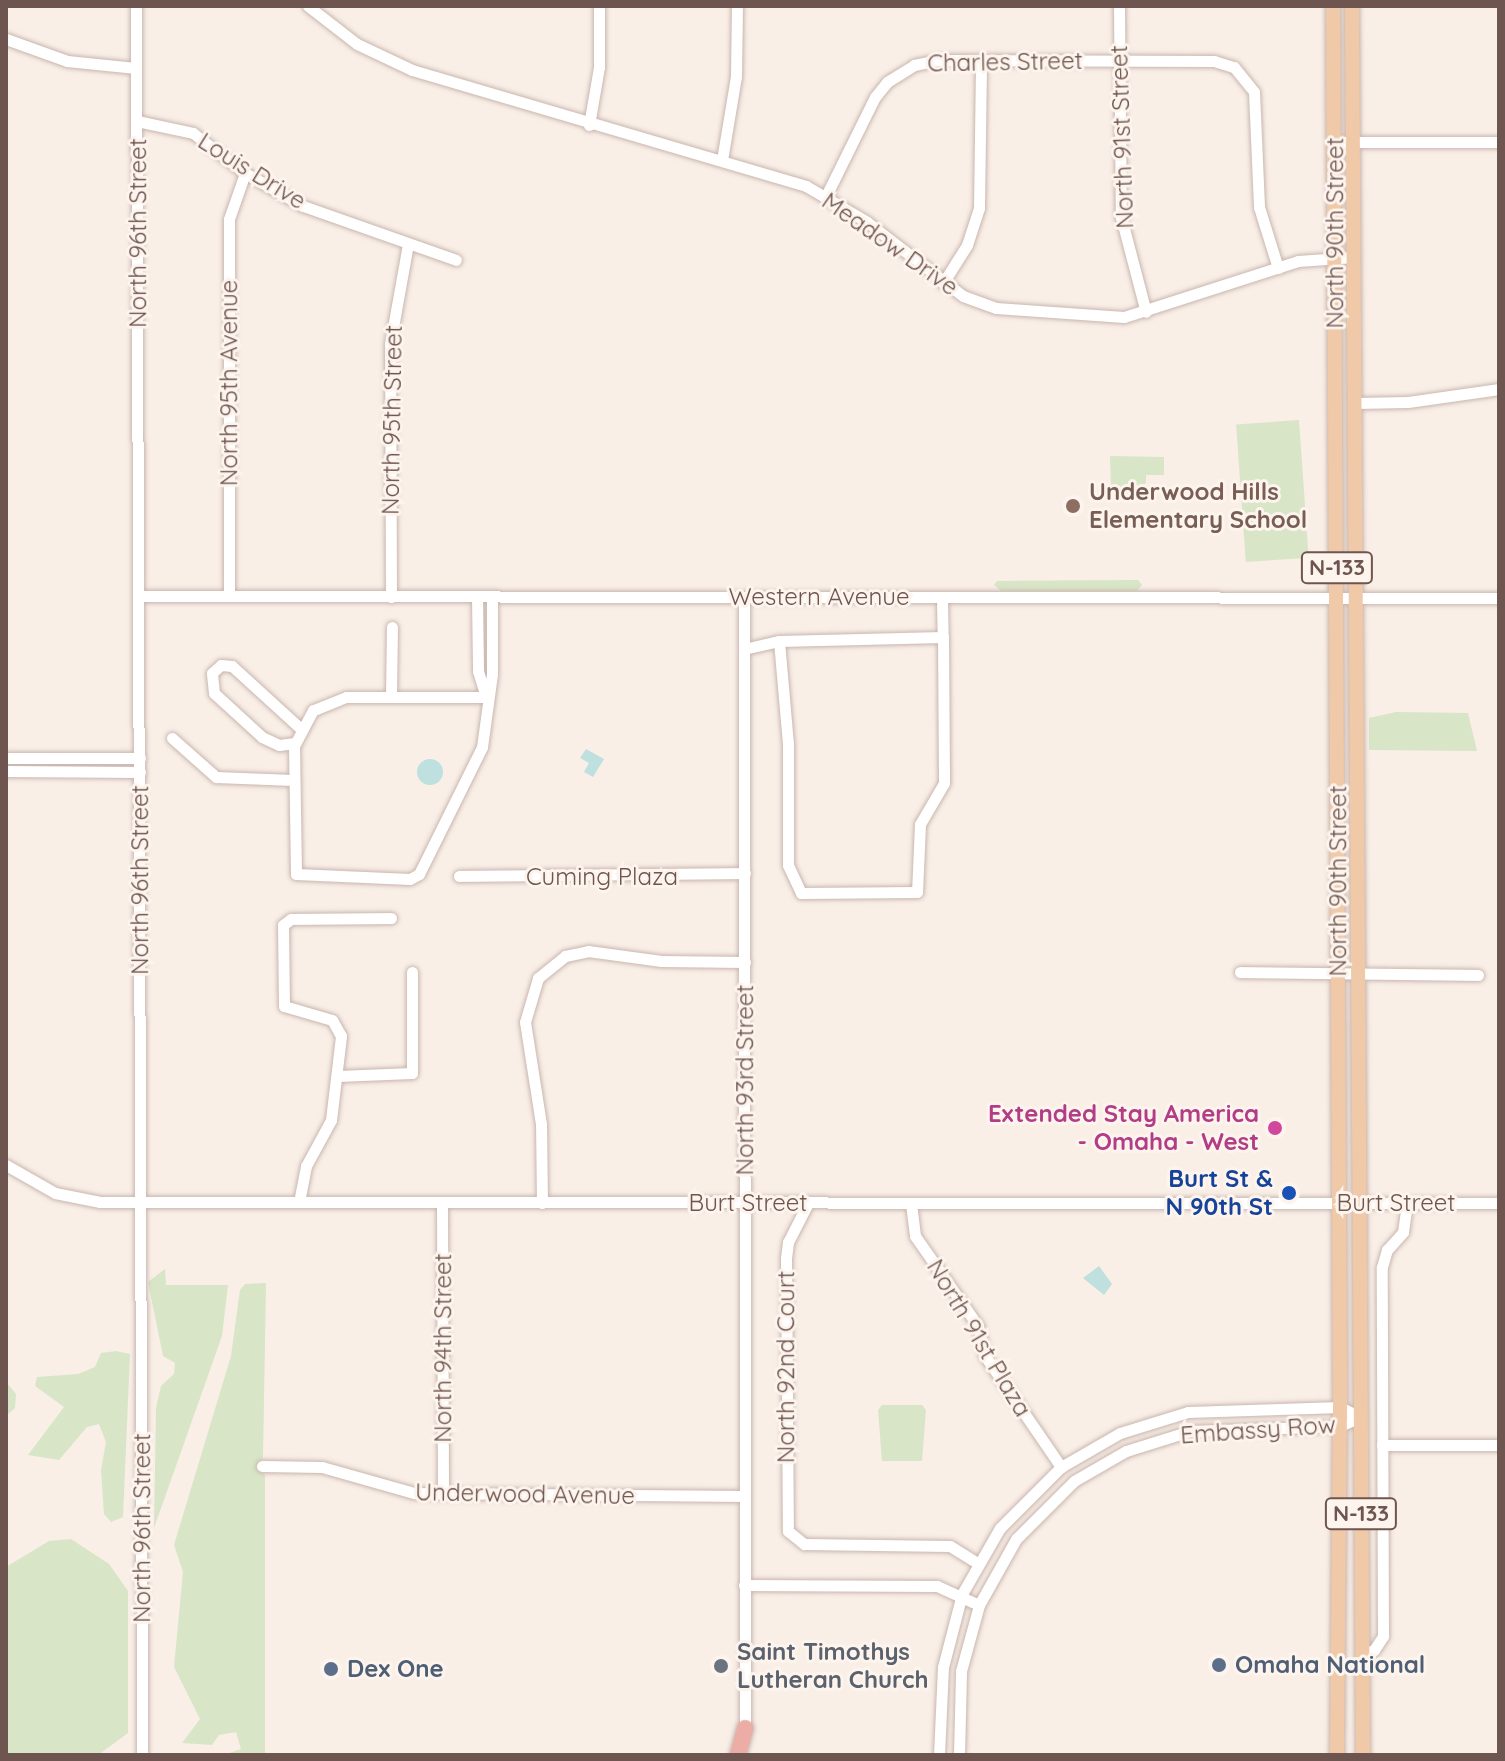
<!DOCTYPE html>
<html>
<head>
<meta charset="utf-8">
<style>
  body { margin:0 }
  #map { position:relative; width:1505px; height:1761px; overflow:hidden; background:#f9efe7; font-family:Quicksand,sans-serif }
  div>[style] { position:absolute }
  .green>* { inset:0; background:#d8e5c7; transform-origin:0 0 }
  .water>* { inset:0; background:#bee0df }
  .round { border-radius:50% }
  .roads { filter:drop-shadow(0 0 2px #c9b6ae) drop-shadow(0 0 2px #c9b6ae) }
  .minor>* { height:11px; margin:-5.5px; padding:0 5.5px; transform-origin:5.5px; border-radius:5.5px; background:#fff }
  .major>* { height:14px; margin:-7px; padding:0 7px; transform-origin:7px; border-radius:7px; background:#efc9a8 }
  .highway>* { height:16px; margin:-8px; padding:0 8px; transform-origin:8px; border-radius:8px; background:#ebada6 }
  .dots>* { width:22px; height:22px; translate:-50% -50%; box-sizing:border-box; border:4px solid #fcf4ed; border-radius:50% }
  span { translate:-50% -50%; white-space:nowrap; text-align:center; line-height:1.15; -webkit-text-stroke:6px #fcf4ed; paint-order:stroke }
  .shield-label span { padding:2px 6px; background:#fcf4ed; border:2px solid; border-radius:6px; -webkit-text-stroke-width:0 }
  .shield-label { font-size:22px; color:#6f554f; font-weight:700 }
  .street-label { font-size:24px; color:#6f554f }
  .education-label { font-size:24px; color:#785e54; font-weight:700 }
  .left { translate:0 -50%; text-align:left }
  .hotel-label { font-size:24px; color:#b23c85; font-weight:700 }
  .right { translate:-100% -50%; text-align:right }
  .transit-label { font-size:24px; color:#164399; font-weight:700 }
  .worship-label { font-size:24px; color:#5b616d; font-weight:700 }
  .service-label { font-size:24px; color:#4e5e75; font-weight:700 }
  .frame { position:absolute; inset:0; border:8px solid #6f554f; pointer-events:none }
</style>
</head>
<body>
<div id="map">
  <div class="green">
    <div style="left:1299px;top:420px;width:138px;height:63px;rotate:86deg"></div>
    <div style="clip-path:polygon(1110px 456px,1164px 457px,1164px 475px,1146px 475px,1146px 483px,1131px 494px,1118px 493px,1111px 485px)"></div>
    <div style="clip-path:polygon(1138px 580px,1142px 585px,1137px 591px,1001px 591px,994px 585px,997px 581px)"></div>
    <div style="clip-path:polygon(1396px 712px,1468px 713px,1477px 751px,1369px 750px,1369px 718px)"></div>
    <div style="clip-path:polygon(165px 1269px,166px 1285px,228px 1285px,222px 1336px,154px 1528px,156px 1408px,161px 1386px,174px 1374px,175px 1363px,163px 1356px,148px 1282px)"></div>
    <div style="clip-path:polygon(266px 1283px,263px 1458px,258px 1468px,265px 1475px,265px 1755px,224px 1755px,241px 1749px,236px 1732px,219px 1735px,212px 1745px,182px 1743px,200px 1719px,174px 1667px,183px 1572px,174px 1545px,231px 1356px,240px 1290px,245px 1284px)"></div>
    <div style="clip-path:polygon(116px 1351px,130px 1354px,123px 1517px,111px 1522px,104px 1514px,101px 1470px,106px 1442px,99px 1424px,87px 1427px,59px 1460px,28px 1455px,64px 1407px,35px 1386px,37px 1377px,78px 1374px,95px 1367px,101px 1353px)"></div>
    <div style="clip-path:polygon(6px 1382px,16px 1394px,15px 1408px,6px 1416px)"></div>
    <div style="clip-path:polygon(882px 1405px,922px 1405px,926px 1410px,922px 1461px,882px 1461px,878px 1410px)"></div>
    <div style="clip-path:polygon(71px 1539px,109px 1564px,128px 1591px,128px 1733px,98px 1755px,6px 1755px,6px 1567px,49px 1541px)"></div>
  </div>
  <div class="water">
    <div style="clip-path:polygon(586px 749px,604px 759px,593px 777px,584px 772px,589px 763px,580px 758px)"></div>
    <div class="round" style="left:417px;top:759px;width:26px;height:26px"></div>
    <div style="clip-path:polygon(1099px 1266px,1112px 1284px,1104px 1295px,1083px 1278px)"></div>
  </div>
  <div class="roads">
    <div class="minor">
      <div style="left:136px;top:6px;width:1749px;rotate:89.8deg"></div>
      <div style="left:308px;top:6px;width:62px;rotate:37.8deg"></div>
      <div style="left:357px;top:44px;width:61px;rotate:25.3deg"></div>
      <div style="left:412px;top:70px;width:411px;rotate:16.4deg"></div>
      <div style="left:806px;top:186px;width:71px;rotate:30.5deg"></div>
      <div style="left:867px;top:222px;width:121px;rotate:37.6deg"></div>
      <div style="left:963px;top:296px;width:35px;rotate:20deg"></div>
      <div style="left:996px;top:308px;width:128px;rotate:4deg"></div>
      <div style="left:1124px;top:317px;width:183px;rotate:-17.8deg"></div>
      <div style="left:1298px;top:261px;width:56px;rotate:-4.1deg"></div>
      <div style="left:1119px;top:6px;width:211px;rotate:89.5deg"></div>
      <div style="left:1121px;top:217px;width:98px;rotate:75.3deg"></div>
      <div style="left:6px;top:39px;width:65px;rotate:19.8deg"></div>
      <div style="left:67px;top:61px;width:69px;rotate:5.8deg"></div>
      <div style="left:137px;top:121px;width:57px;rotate:12.1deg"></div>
      <div style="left:193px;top:133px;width:66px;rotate:37.6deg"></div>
      <div style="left:245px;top:173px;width:67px;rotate:29.6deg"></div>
      <div style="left:303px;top:206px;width:162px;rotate:19.4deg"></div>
      <div style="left:589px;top:125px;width:59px;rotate:-80.2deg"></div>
      <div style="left:599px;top:67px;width:61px;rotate:-90deg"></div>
      <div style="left:1334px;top:142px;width:165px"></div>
      <div style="left:722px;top:160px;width:85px;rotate:-80.5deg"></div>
      <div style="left:736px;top:76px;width:70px;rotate:-89.2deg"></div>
      <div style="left:826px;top:196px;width:110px;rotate:-63.7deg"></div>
      <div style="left:875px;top:97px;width:19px;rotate:-51deg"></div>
      <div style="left:887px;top:82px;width:32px;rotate:-32deg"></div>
      <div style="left:914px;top:65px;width:25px;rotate:-12deg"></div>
      <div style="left:938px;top:60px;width:276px;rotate:0.2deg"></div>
      <div style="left:1214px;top:61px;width:21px;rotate:17deg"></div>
      <div style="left:1234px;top:67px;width:32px;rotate:51deg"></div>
      <div style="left:1254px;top:92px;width:115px;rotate:87.5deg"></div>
      <div style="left:1259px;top:207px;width:64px;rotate:72.7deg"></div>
      <div style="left:943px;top:283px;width:45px;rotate:-57.7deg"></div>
      <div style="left:967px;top:245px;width:39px;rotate:-72deg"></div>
      <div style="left:979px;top:208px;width:148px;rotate:-89.2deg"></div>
      <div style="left:1355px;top:403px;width:53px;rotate:-1.1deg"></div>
      <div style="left:1408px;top:402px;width:92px;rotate:-8.1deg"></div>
      <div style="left:138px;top:596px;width:1361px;rotate:0.08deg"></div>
      <div style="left:229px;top:596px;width:377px;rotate:-90deg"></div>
      <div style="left:229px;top:219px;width:49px;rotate:-70.8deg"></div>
      <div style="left:391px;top:597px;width:253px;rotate:-90.2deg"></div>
      <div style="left:390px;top:344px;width:102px;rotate:-79.8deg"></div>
      <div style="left:477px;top:597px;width:74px;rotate:89.2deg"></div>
      <div style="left:478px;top:671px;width:27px;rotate:73deg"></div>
      <div style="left:744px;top:597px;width:1137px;rotate:89.95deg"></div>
      <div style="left:942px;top:598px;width:39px;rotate:89deg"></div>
      <div style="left:943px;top:637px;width:131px;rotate:89.6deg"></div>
      <div style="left:944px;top:768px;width:15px;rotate:90deg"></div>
      <div style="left:944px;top:783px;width:48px;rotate:120.3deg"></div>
      <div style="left:920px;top:824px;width:68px;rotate:92.5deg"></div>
      <div style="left:917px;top:892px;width:116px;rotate:179.5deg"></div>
      <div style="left:801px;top:893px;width:31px;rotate:-115deg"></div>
      <div style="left:788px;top:865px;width:121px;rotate:-90deg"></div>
      <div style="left:788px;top:744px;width:103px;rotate:-95deg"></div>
      <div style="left:779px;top:641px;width:164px;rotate:-1.4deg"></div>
      <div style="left:744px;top:649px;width:36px;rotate:-13deg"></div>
      <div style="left:391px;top:697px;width:70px;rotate:-89.2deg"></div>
      <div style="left:486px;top:697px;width:140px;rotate:180deg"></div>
      <div style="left:346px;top:697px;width:35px;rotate:158deg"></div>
      <div style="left:313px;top:710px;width:41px;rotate:117.8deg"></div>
      <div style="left:294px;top:746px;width:128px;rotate:89.1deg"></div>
      <div style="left:296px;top:874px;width:114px;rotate:2.5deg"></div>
      <div style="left:410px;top:879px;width:10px;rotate:-29deg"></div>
      <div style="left:419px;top:874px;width:142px;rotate:-63.6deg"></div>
      <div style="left:482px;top:747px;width:74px;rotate:-82.2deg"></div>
      <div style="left:492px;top:674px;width:77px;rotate:-90deg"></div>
      <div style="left:172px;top:738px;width:59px;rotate:41.6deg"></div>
      <div style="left:216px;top:777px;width:77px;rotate:2.2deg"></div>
      <div style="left:295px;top:743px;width:16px;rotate:173deg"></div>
      <div style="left:279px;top:745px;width:19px;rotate:-155deg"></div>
      <div style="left:262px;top:737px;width:65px;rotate:-137.5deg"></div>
      <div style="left:214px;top:693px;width:20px;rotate:-96deg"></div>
      <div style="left:212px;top:673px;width:12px;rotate:-42deg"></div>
      <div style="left:221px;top:665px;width:11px;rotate:5deg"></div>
      <div style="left:232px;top:666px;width:92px;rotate:42.4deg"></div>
      <div style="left:6px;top:758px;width:134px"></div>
      <div style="left:6px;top:771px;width:134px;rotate:0.4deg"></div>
      <div style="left:459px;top:876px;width:286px;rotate:-0.6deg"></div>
      <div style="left:1240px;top:972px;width:238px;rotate:0.7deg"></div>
      <div style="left:338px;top:1076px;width:74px;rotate:-2.3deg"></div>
      <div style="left:412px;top:1073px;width:101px;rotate:-90deg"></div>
      <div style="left:6px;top:1165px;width:56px;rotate:29.7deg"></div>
      <div style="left:55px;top:1193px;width:46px;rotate:11.3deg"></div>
      <div style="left:100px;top:1202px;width:1399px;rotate:0.04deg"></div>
      <div style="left:299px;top:1202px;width:37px;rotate:-79deg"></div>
      <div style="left:306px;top:1166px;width:52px;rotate:-61.5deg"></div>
      <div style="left:331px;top:1120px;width:85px;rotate:-83.2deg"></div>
      <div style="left:341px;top:1036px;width:18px;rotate:-119deg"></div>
      <div style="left:332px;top:1020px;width:50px;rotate:-163.7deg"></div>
      <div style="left:284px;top:1006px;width:81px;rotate:-90.7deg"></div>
      <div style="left:283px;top:925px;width:10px;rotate:-37deg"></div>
      <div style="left:291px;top:919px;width:100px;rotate:-0.6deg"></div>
      <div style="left:442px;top:1202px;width:292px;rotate:89.8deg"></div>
      <div style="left:542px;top:1203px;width:79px;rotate:-90.7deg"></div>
      <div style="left:541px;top:1124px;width:103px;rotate:-98.9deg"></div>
      <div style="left:525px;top:1022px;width:46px;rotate:-73.5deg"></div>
      <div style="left:538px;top:978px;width:35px;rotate:-39deg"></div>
      <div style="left:565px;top:956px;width:24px;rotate:-12deg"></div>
      <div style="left:588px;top:951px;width:74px;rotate:7.8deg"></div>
      <div style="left:661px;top:961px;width:84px;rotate:0.7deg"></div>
      <div style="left:808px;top:1203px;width:44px;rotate:117.1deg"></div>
      <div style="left:788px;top:1242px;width:16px;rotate:97deg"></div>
      <div style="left:786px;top:1258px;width:273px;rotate:89.6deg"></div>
      <div style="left:788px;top:1531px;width:21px;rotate:39deg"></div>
      <div style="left:804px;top:1544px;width:146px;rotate:0.8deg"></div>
      <div style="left:950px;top:1546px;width:32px;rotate:32deg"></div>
      <div style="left:911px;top:1203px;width:33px;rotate:83deg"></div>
      <div style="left:915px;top:1236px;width:110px;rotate:55deg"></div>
      <div style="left:978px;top:1326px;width:31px;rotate:77deg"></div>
      <div style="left:985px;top:1356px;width:135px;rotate:55.6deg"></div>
      <div style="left:1382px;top:1445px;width:117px"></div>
      <div style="left:262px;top:1466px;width:60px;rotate:1deg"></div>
      <div style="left:322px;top:1467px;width:96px;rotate:15.8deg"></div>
      <div style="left:414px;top:1493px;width:330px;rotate:0.5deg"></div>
      <div style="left:744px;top:1585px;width:193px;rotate:0.3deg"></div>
      <div style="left:937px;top:1586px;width:46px;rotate:24.3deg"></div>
      <div style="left:1361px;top:1655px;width:14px;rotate:-21deg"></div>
      <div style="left:1374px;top:1650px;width:17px;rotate:-57deg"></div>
      <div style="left:1383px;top:1636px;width:369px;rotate:-90.2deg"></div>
      <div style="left:1382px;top:1267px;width:18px;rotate:-74deg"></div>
      <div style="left:1387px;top:1250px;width:24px;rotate:-48deg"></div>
      <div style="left:1403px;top:1232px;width:29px;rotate:-82deg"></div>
      <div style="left:939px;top:1755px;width:88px;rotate:-87.4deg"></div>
      <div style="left:943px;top:1667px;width:75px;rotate:-75.4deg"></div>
      <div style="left:962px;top:1594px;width:76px;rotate:-60.1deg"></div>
      <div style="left:1000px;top:1528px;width:86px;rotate:-45deg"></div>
      <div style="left:1061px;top:1467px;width:68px;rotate:-30deg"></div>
      <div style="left:1120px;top:1433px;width:71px;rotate:-17.2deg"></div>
      <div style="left:1188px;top:1412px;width:152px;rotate:-1.9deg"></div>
      <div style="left:1340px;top:1407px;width:22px;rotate:27deg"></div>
      <div style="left:959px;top:1755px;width:84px;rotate:-88.6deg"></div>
      <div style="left:961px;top:1671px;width:68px;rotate:-74.7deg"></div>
      <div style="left:979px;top:1605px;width:76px;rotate:-60.7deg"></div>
      <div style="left:1016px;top:1539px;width:82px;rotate:-45deg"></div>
      <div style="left:1074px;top:1481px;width:60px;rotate:-30deg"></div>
      <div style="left:1126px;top:1451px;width:67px;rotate:-17.4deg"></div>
      <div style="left:1190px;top:1431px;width:150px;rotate:-1.9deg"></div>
      <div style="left:1340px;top:1426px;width:22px;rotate:-24deg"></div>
    </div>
    <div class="major">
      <div style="left:1333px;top:6px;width:1401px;rotate:89.71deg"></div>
      <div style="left:1340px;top:1407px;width:348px;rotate:90.5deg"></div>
      <div style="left:1352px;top:6px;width:1749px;rotate:89.64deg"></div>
    </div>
    <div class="highway">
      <div style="left:738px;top:1755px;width:28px;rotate:-75deg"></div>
    </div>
  </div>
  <div class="dots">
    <div style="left:1073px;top:506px;background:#8d6e63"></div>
    <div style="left:1275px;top:1128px;background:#d1479c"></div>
    <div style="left:1289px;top:1193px;background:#1a4fb4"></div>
    <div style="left:1219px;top:1665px;background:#5c6f8a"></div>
    <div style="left:721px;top:1666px;background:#6b7280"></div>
    <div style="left:331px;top:1669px;background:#5c6f8a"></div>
  </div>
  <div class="shield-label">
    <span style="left:1337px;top:568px">N-133</span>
    <span style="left:1361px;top:1514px">N-133</span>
  </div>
  <div class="street-label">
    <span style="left:1005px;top:62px;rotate:-1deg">Charles Street</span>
    <span style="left:1122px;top:137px;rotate:-92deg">North 91st Street</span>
    <span style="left:252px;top:171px;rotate:32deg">Louis Drive</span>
    <span style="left:138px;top:233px;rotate:-90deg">North 96th Street</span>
    <span style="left:1335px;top:233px;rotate:-90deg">North 90th Street</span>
    <span style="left:890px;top:244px;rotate:35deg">Meadow Drive</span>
    <span style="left:229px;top:383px;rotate:-90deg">North 95th Avenue</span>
    <span style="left:392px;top:420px;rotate:-89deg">North 95th Street</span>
    <span style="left:819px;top:597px">Western Avenue</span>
    <span style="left:602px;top:877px">Cuming Plaza</span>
    <span style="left:140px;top:880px;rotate:-90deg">North 96th Street</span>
    <span style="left:1338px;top:881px;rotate:-90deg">North 90th Street</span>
    <span style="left:745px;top:1080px;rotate:-90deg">North 93rd Street</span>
    <span style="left:748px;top:1203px">Burt Street</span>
    <span style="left:1396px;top:1203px">Burt Street</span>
    <span style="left:979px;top:1338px;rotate:59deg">North 91st Plaza</span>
    <span style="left:443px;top:1348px;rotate:-90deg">North 94th Street</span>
    <span style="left:786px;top:1367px;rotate:-90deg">North 92nd Court</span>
    <span style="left:1258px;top:1430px;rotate:-4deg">Embassy Row</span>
    <span style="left:525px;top:1494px;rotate:1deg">Underwood Avenue</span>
    <span style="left:142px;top:1528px;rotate:-90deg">North 96th Street</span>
  </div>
  <div class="education-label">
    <span class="left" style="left:1089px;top:506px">Underwood Hills<br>Elementary School</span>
  </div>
  <div class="hotel-label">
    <span class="right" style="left:1259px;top:1128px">Extended Stay America<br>- Omaha - West</span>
  </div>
  <div class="transit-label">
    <span class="right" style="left:1273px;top:1193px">Burt St &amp;<br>N 90th St</span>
  </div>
  <div class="worship-label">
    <span class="left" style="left:737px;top:1666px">Saint Timothys<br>Lutheran Church</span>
  </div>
  <div class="service-label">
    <span class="left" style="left:1235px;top:1665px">Omaha National</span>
    <span class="left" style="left:347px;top:1669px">Dex One</span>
  </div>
  <div class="frame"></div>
</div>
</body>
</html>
